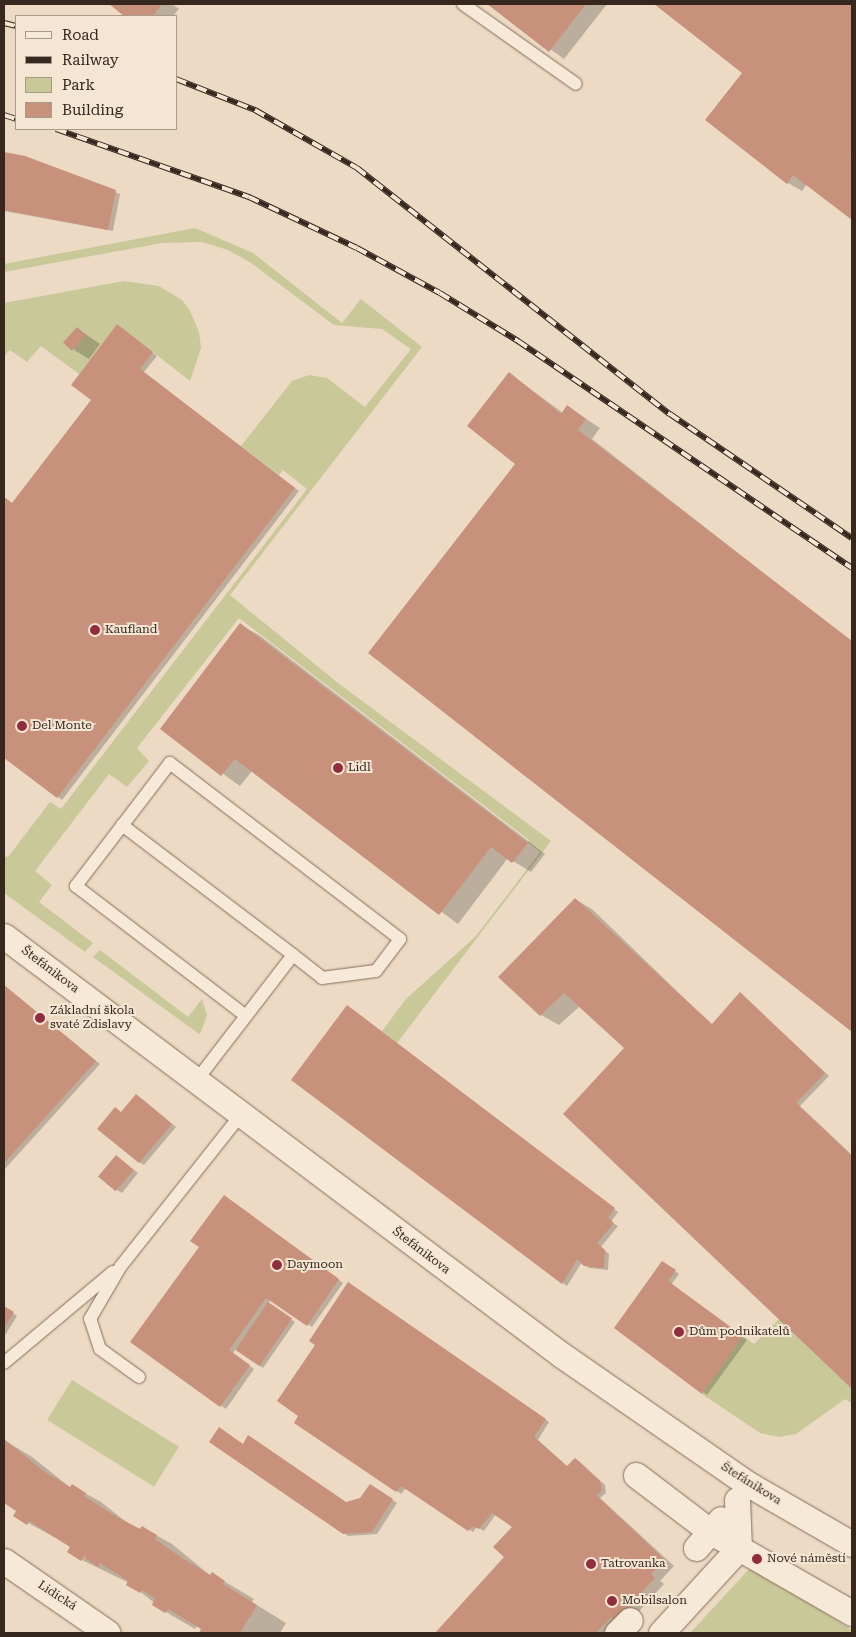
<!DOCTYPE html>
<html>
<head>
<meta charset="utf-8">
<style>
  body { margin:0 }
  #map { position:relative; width:856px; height:1637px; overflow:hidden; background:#ecdac4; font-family:"Roboto Serif",serif }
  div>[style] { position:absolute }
  .green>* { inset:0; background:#c9c898; transform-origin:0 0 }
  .shadow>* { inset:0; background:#0003 }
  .building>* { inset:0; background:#c8917c; transform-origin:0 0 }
  .roads { filter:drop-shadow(0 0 1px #856c5b) drop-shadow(0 0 1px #856c5b) }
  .lane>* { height:12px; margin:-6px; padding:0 6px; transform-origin:6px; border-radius:6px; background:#f7e9d7 }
  .street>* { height:25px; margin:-12.5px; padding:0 12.5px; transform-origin:12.5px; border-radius:12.5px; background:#f7e9d7 }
  .rail>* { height:5.5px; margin-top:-2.75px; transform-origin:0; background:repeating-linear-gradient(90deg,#f4e6d3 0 11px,#36271f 0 22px); box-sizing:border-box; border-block:1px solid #36271f }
  .dots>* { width:14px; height:14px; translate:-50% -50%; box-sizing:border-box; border:2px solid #f4e6d3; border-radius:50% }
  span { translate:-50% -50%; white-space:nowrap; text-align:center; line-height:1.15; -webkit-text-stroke:4px #f4e6d3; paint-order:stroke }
  .poi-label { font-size:12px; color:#36271f }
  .left { translate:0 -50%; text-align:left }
  .street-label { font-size:12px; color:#36271f }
  .frame { position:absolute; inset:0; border:5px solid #36271f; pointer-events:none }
  .legend { position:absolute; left:15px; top:15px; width:162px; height:115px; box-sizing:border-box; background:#f4e6d3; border:1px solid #a89a8b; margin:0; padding:6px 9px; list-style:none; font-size:15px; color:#36271f }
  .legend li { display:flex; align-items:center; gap:10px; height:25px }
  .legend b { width:25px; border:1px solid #a89a8b }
</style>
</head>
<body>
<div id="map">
  <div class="green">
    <div style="clip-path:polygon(195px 228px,253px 253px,342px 323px,361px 299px,422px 347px,230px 595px,338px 683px,551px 841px,397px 1043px,382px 1031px,406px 999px,476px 936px,540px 852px,528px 843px,529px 840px,239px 618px,137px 748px,149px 761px,127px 787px,109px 774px,35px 871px,52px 885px,39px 902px,93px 943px,85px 952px,4px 893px,4px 856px,8px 857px,50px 802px,61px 809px,307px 489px,283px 470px,279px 475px,241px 446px,292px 381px,309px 375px,327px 378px,365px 407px,411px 349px,382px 329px,334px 325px,251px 263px,228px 250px,202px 242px,162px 243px,4px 272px,4px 264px)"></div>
    <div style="clip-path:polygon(124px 281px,159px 286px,182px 300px,190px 311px,199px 332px,201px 348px,190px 381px,117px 324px,79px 374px,41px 346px,27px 362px,10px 350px,4px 356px,4px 303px)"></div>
    <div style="clip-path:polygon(100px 950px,188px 1017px,202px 999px,207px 1015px,201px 1032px,199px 1034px,93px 957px)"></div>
    <div style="clip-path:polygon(779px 1319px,852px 1389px,851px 1403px,845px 1399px,796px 1434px,779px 1437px,760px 1433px,702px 1394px,743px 1336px,754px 1344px)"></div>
    <div style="left:72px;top:1380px;width:126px;height:47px;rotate:32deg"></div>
    <div style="clip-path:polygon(752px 1566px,852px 1630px,852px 1633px,690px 1633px)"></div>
  </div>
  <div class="shadow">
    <div style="clip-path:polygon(111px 4px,172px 4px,179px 9px,173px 16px,126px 16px)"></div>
    <div style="clip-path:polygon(489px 4px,607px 4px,564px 59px)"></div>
    <div style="clip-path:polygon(656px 4px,852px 4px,852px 219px,807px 184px,802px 191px,788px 183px,743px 73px)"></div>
    <div style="clip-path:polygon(4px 153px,24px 157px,120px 194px,113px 231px,4px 211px)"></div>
    <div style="clip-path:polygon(122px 328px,157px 356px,144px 372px,299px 491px,62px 800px,4px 756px,4px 497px,13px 504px,93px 400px)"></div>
    <div style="clip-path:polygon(78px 329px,100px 344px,89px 359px,74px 350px)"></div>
    <div style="clip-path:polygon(510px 374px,563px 413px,568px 407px,600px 428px,592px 439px,852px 642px,852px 1030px,370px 653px,517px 464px)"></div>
    <div style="clip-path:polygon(240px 625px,259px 635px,545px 854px,531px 872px,508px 858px,458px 924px,252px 771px,240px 786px,161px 729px)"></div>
    <div style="clip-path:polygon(575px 899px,593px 910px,712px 1025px,741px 994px,829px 1076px,800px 1106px,852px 1155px,852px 1387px,565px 1114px,626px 1048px,580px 1006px,559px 1025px,541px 1015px)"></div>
    <div style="clip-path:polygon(4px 985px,100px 1064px,4px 1170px)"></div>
    <div style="clip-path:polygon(352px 1009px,618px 1212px,611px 1222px,618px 1226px,601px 1247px,609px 1254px,608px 1270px,589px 1268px,582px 1262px,567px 1286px,563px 1283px,293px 1079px)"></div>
    <div style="clip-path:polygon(141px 1098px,176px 1127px,144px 1165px,139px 1162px,122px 1113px)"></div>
    <div style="clip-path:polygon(116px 1156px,138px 1173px,122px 1193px,117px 1190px)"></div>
    <div style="clip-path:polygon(228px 1199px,343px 1283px,312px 1327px,271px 1300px,268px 1303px,295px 1322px,263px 1368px,236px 1349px,233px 1353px,254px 1369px,226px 1409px,132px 1342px,200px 1247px)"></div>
    <div style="clip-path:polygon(667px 1265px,679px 1274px,671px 1285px,747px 1340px,707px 1395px,616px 1328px)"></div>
    <div style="clip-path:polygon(353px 1286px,549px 1422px,538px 1440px,568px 1467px,576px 1459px,580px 1462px,605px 1485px,606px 1493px,600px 1498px,674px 1566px,660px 1581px,664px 1584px,632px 1619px,611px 1633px,437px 1633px,506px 1557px,514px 1527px,496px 1514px,484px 1531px,477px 1527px,473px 1532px,406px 1488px,401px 1494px,397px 1491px,300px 1416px,317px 1344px)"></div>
    <div style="clip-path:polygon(4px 1307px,17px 1316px,4px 1337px)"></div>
    <div style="clip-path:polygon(4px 1440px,32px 1457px,71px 1488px,72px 1486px,101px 1502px,130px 1525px,141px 1531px,143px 1528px,172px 1544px,211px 1576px,212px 1574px,254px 1599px,252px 1602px,286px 1623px,280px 1633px,202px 1633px,203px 1629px,197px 1625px,195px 1629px,166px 1612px,129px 1583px,82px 1560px,69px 1551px,72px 1547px,14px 1515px,17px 1510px,4px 1502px)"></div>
    <div style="clip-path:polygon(243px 1445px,346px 1503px,361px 1499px,375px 1488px,397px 1503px,377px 1534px,348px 1536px)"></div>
  </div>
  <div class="building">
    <div style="clip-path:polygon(109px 4px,162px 4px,153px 16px,124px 16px)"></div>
    <div style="clip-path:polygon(487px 4px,586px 4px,549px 52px)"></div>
    <div style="clip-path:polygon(654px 4px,852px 4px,852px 160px,845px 154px,852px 161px,852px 220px,793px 175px,787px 184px,705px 120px,742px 73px)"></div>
    <div style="clip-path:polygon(4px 152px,25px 156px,116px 190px,108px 230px,4px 210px)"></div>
    <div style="clip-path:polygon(117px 324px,153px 352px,140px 369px,295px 488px,57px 798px,4px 758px,4px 497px,12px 503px,91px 400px,71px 385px)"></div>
    <div style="left:77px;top:327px;width:12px;height:21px;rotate:42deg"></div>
    <div style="clip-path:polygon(509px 372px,561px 414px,567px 405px,586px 419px,578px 430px,852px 641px,852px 1032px,368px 653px,515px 464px,467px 426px)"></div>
    <div style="clip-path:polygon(240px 623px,528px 843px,512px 863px,491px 847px,439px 915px,235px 759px,221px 776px,160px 729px)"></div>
    <div style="clip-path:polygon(575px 898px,712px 1024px,740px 992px,825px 1073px,796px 1103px,852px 1156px,852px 1389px,563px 1114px,624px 1048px,564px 993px,540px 1016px,498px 977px)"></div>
    <div style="clip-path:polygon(4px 985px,96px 1061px,4px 1163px)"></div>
    <div style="clip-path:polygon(347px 1005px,615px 1208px,608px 1218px,614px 1223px,597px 1243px,605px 1250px,604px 1268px,584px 1266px,577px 1259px,562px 1284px,291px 1080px)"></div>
    <div style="clip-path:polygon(136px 1094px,172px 1124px,139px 1163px,97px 1129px,115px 1107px,121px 1112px)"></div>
    <div style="left:116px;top:1155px;width:23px;height:28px;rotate:40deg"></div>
    <div style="clip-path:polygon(224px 1195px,339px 1279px,307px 1326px,266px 1298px,229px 1350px,250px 1365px,220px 1407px,130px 1342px,199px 1247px,190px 1241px)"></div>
    <div style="clip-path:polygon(662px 1261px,676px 1270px,668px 1281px,743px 1336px,702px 1394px,614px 1328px)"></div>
    <div style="clip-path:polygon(348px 1282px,546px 1419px,534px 1437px,567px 1466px,575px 1458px,600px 1481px,602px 1490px,596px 1495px,665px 1560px,651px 1574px,655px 1578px,622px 1614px,614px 1620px,611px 1617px,596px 1633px,435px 1633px,504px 1557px,493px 1547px,512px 1527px,492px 1513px,479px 1529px,472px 1526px,468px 1531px,401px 1486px,396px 1492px,294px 1423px,298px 1416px,277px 1401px,315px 1345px,309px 1341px)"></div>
    <div style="left:268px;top:1302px;width:29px;height:58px;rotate:34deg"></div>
    <div style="clip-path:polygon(4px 1306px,14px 1312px,4px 1328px)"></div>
    <div style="clip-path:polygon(219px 1427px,243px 1444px,248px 1435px,346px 1502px,360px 1498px,370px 1484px,393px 1499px,372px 1532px,343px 1534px,209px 1442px)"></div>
    <div style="clip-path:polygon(4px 1439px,42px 1470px,70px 1487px,72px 1484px,86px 1493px,84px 1496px,112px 1514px,140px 1529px,142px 1526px,150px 1531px,157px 1535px,155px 1539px,182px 1558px,210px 1575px,212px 1572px,225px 1581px,223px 1584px,257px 1605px,240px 1633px,199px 1633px,201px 1629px,193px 1624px,168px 1609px,165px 1613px,152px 1605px,155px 1598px,142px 1590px,140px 1593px,126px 1585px,128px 1581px,100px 1563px,98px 1567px,86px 1559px,85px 1555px,81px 1561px,67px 1552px,70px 1547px,29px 1521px,27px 1525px,13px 1516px,16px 1511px,4px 1503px)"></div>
  </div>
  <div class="roads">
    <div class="lane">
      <div style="left:463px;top:4px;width:138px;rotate:35.3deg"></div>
      <div style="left:122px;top:825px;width:215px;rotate:37.2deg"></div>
      <div style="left:196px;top:1081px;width:159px;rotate:-52.4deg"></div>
      <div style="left:293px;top:955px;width:37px;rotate:38deg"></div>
      <div style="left:322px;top:978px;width:54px;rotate:-7.4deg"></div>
      <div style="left:376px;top:971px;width:40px;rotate:-53deg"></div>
      <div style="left:400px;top:939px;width:290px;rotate:-142.6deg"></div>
      <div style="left:170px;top:763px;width:155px;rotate:127.4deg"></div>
      <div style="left:76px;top:886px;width:214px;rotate:37.4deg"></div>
      <div style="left:4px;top:1363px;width:142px;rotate:-39.9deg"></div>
      <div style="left:139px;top:1377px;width:48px;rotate:-144.3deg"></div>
      <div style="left:100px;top:1349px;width:32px;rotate:-108deg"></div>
      <div style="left:90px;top:1319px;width:61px;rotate:-59.7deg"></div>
      <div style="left:121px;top:1266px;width:191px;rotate:-51.6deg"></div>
    </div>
    <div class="street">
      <div style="left:4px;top:936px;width:699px;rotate:36.92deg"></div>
      <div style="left:563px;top:1356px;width:225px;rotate:34.7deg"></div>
      <div style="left:748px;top:1484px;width:120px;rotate:30deg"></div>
      <div style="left:636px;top:1475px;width:94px;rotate:37.2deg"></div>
      <div style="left:711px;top:1532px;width:163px;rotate:29.9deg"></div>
      <div style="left:696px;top:1548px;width:38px;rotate:-49deg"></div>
      <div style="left:4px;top:1561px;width:126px;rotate:34.7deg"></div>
      <div style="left:617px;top:1633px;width:18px;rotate:-45deg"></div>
      <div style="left:661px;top:1633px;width:115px;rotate:-47.5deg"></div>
      <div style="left:739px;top:1548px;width:48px;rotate:-92.4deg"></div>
    </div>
  </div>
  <div class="rail">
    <div style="left:4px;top:23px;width:12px;rotate:14deg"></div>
    <div style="left:176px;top:79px;width:85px;rotate:21.4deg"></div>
    <div style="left:255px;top:110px;width:117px;rotate:29.6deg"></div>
    <div style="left:357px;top:168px;width:398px;rotate:38.2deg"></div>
    <div style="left:670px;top:414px;width:220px;rotate:34.3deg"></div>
    <div style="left:4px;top:115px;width:13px;rotate:18deg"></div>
    <div style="left:56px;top:129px;width:205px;rotate:19.4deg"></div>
    <div style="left:249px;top:197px;width:119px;rotate:25.3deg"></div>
    <div style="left:357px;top:248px;width:94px;rotate:28.5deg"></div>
    <div style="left:440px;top:293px;width:92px;rotate:31.6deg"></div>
    <div style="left:518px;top:341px;width:404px;rotate:34.2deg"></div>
  </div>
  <div class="dots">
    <div style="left:95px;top:630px;background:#912e3d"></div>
    <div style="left:22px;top:726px;background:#912e3d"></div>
    <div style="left:338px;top:768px;background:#912e3d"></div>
    <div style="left:40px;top:1018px;background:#912e3d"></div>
    <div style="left:277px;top:1265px;background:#912e3d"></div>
    <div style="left:679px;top:1332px;background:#912e3d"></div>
    <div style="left:757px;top:1559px;background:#912e3d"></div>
    <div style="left:591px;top:1564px;background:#912e3d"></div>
    <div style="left:612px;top:1601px;background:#912e3d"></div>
  </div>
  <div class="poi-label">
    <span class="left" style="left:105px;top:630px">Kaufland</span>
    <span class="left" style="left:32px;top:726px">Del Monte</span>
    <span class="left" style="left:348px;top:768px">Lidl</span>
    <span class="left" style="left:50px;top:1018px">Základní škola<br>svaté Zdislavy</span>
    <span class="left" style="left:287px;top:1265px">Daymoon</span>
    <span class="left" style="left:689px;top:1332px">Dům podnikatelů</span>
    <span class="left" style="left:767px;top:1559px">Nové náměstí</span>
    <span class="left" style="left:601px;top:1564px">Tatrovanka</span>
    <span class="left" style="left:622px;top:1601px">Mobilsalon</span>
  </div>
  <div class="street-label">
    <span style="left:50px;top:970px;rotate:37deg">Štefánikova</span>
    <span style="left:421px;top:1251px;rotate:37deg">Štefánikova</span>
    <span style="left:751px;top:1484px;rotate:32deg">Štefánikova</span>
    <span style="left:57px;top:1596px;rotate:33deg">Lidická</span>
  </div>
  <div class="frame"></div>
  <ul class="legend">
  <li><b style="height:6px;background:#f7e9d7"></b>Road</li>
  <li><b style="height:6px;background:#36271f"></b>Railway</li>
  <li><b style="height:14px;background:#c9c898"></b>Park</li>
  <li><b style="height:14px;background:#c8917c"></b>Building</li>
  </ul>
</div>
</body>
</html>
